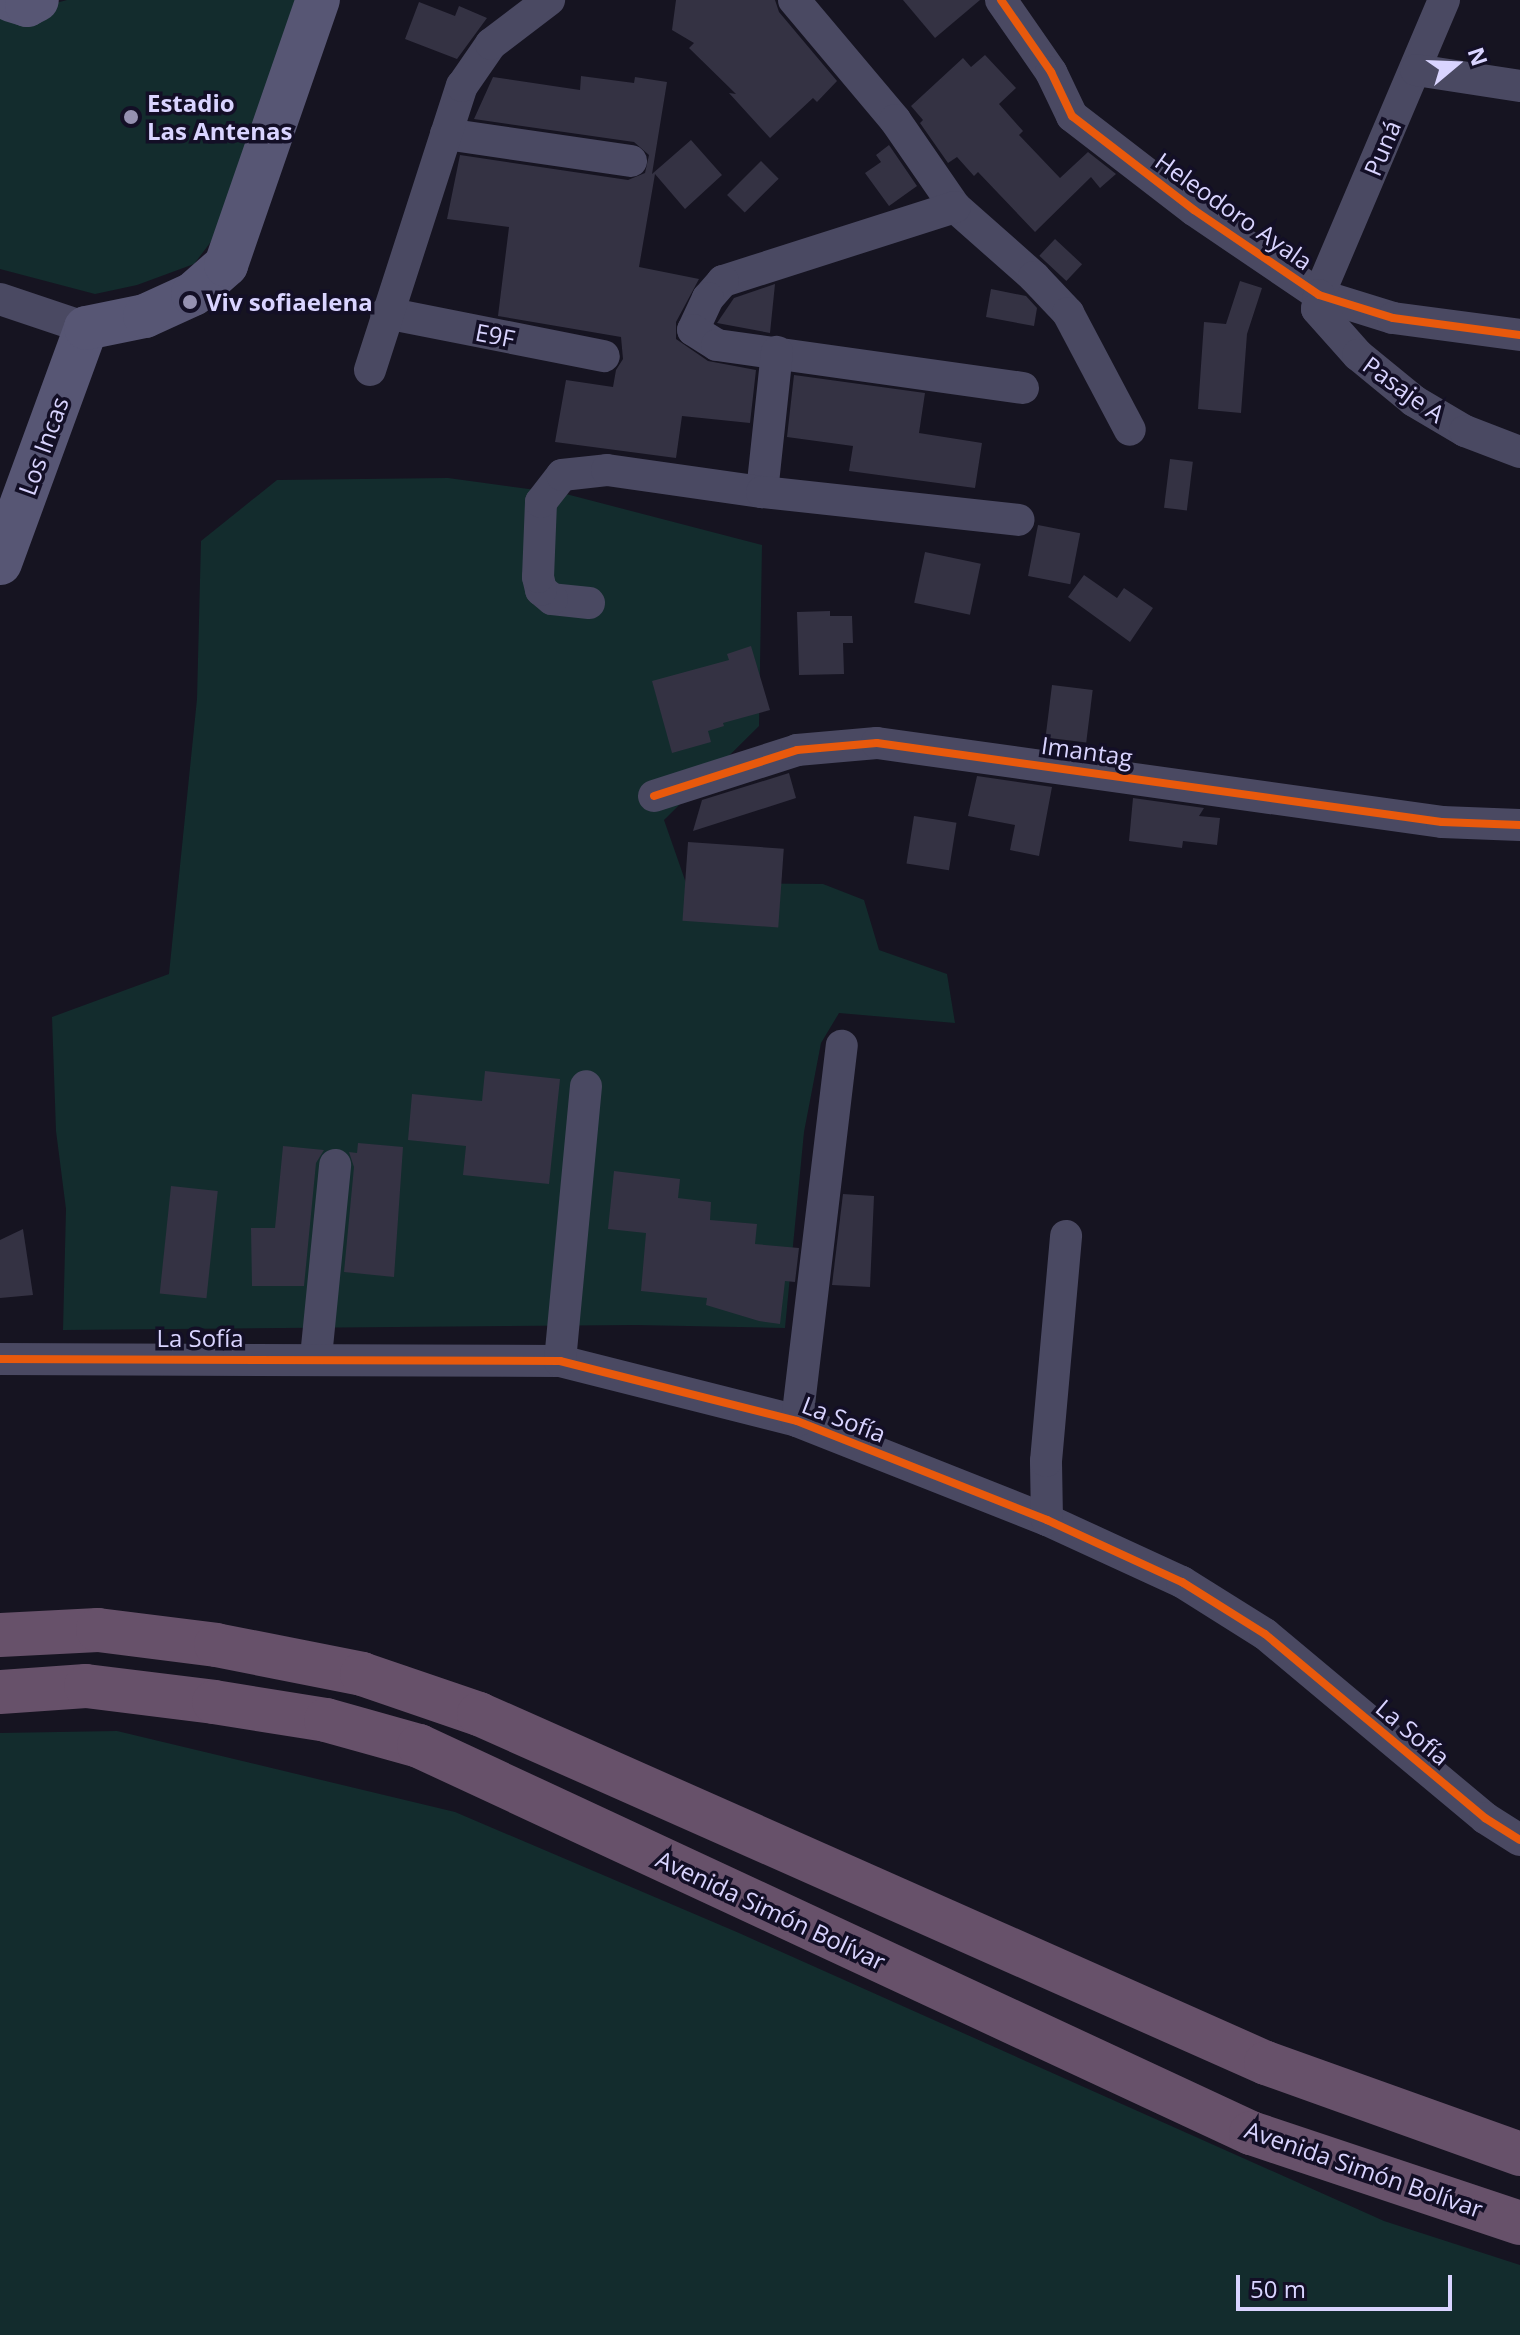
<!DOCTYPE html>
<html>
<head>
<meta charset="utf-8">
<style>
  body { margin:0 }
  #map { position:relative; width:1520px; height:2335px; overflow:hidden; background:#161421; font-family:"Open Sans",sans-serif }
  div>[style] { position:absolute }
  .green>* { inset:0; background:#132c2d }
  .building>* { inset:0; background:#343243; transform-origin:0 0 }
  .street>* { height:32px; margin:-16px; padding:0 16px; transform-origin:16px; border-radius:16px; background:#4a4962 }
  .secondary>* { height:44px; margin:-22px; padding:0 22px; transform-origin:22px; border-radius:22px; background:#575674 }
  .highway>* { height:44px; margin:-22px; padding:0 22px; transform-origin:22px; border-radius:22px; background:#67516a }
  .cycleway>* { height:8px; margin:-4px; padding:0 4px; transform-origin:4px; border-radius:4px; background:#e8590c }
  .dots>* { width:22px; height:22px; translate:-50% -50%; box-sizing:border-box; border:4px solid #130f26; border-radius:50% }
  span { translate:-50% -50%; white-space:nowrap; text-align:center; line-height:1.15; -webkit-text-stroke:7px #130f26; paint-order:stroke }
  .poi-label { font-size:24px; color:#d9d4ff; font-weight:700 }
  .left { translate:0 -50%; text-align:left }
  .street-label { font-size:24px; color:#d9d4ff }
  .north { position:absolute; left:1416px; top:24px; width:80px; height:80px; -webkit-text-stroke:6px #130f26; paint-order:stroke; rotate:71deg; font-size:22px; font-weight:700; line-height:32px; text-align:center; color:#d9d4ff }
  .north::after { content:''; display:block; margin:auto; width:28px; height:36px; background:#d9d4ff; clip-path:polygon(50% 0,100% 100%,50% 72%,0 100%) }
  .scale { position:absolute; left:1236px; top:2275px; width:216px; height:36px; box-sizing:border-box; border:4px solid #d9d4ff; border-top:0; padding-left:10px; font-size:24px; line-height:28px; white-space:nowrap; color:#d9d4ff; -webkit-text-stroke:6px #130f26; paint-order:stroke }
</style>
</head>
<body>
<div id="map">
  <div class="green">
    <div style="clip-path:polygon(67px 0,304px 0,226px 222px,194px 264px,137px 285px,95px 294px,0 269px,0 8px,19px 13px)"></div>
    <div style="clip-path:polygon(448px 478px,566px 494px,762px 545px,759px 726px,664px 820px,686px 883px,823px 884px,864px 900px,879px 950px,947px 974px,955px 1023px,839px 1013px,821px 1043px,804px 1132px,785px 1328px,636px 1325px,63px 1330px,66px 1209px,56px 1131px,52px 1017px,169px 974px,197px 699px,201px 541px,277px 480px)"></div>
    <div style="clip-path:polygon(117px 1731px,455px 1812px,739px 1933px,1384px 2221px,1520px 2265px,1520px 2335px,0 2335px,0 1733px)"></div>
  </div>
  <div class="building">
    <div style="clip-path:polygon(676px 0,775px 0,779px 12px,837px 81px,817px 102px,813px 98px,770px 138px,729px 93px,736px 94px,689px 48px,694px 43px,672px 30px)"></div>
    <div style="clip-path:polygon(903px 0,980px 0,935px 38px)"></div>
    <div style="clip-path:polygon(419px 2px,455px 16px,459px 6px,487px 18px,457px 59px,405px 39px)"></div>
    <div style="clip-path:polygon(985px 55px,1016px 88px,999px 104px,1023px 131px,1019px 135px,1060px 178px,1088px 152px,1116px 174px,1100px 188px,1091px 177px,1035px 232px,978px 172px,974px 176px,957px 157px,948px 163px,920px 123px,923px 120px,911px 106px,963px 58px,971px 67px)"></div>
    <div style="clip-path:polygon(581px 76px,634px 83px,635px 77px,667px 82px,652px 174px,691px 140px,722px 175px,685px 209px,655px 174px,639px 267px,699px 279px,676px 322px,676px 339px,708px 361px,756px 370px,750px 423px,682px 416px,676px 458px,555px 442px,566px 380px,613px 387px,616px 370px,623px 359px,621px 337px,498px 316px,509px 227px,447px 219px,460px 155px,628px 180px,645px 173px,649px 155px,634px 142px,474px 119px,493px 77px,580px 90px)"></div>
    <div style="clip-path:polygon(889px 145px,917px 186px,889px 206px,865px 173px,881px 162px,876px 155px)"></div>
    <div style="left:761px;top:161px;width:25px;height:48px;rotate:45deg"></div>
    <div style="left:1055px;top:239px;width:37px;height:23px;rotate:43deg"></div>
    <div style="clip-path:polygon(1240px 281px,1262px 288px,1247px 334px,1241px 413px,1198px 409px,1204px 322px,1226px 324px)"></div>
    <div style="clip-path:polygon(775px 284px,770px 333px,717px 323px,734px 298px)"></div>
    <div style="clip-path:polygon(991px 289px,1026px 296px,1037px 308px,1034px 326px,986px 317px)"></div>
    <div style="clip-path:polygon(794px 375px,925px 393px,919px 433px,982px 443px,975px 488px,849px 471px,853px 446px,787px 437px)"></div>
    <div style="left:1170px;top:459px;width:23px;height:49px;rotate:7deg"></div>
    <div style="left:1038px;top:525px;width:43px;height:52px;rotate:11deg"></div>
    <div style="left:925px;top:552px;width:57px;height:52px;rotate:12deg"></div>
    <div style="clip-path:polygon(1084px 575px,1117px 598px,1124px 588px,1153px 608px,1130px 642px,1068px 597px)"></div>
    <div style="clip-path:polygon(830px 611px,830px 616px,852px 616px,853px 643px,843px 643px,844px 674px,799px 675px,797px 612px)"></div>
    <div style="clip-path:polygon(751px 646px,770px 710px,723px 723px,724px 726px,708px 731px,711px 742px,672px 753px,652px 681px,729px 660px,727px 654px)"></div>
    <div style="left:1052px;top:685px;width:41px;height:53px;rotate:7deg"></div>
    <div style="clip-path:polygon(789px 773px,796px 798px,693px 831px,702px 800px)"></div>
    <div style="clip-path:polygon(977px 776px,1052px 787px,1039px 856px,1010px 850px,1015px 825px,968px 816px)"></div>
    <div style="clip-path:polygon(1133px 798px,1204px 808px,1199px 816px,1220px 818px,1217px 845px,1183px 841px,1182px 848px,1129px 841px)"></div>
    <div style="left:914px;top:816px;width:43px;height:48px;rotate:9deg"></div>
    <div style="left:688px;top:842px;width:96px;height:79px;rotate:4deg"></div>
    <div style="clip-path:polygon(485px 1071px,560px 1079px,549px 1184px,463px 1175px,466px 1146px,408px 1140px,412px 1094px,482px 1101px)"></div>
    <div style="clip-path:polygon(358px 1143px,403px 1147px,394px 1277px,344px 1272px,354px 1167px,349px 1152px,357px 1153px)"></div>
    <div style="clip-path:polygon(283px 1146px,324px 1150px,316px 1163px,304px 1286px,252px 1286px,251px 1228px,275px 1228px)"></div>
    <div style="clip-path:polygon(614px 1171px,680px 1179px,678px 1198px,711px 1202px,710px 1220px,757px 1224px,755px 1244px,799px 1248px,795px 1282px,785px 1281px,780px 1324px,759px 1321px,706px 1305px,707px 1298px,641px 1291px,646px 1233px,608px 1229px)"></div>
    <div style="left:171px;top:1186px;width:47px;height:108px;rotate:6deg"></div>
    <div style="clip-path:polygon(843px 1194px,874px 1196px,870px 1287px,832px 1285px)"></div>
    <div style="clip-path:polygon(23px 1229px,33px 1295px,0 1298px,0 1240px)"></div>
  </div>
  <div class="street">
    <div style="left:794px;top:0;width:157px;rotate:49.9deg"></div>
    <div style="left:895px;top:120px;width:106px;rotate:55.4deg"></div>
    <div style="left:955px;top:207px;width:106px;rotate:41.5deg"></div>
    <div style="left:1034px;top:277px;width:50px;rotate:46.6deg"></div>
    <div style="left:1068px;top:313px;width:132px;rotate:62.1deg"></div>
    <div style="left:1001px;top:0;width:88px;rotate:55.2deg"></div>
    <div style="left:1051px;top:72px;width:49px;rotate:64.5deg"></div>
    <div style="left:1072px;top:116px;width:154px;rotate:37.6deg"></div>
    <div style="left:1194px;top:210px;width:151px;rotate:34.2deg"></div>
    <div style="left:1319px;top:295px;width:77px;rotate:17.3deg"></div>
    <div style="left:1393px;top:318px;width:128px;rotate:7.6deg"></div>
    <div style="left:1444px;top:0;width:320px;rotate:113deg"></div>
    <div style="left:1319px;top:295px;width:14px;rotate:98deg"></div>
    <div style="left:1317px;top:309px;width:62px;rotate:48.3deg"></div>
    <div style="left:1358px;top:355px;width:72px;rotate:39.4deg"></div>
    <div style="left:1414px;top:401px;width:59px;rotate:30.5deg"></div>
    <div style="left:1465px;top:431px;width:59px;rotate:20.9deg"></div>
    <div style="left:1416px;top:70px;width:105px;rotate:8.7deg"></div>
    <div style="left:446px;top:134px;width:187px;rotate:8.3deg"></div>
    <div style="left:955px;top:207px;width:244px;rotate:162.3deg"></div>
    <div style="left:723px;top:281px;width:23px;rotate:131deg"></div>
    <div style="left:708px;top:298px;width:35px;rotate:115deg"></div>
    <div style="left:693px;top:330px;width:28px;rotate:32deg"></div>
    <div style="left:717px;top:345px;width:309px;rotate:8deg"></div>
    <div style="left:0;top:299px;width:91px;rotate:18.6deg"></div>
    <div style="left:386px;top:313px;width:222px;rotate:11.2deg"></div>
    <div style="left:370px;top:370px;width:299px;rotate:-72.1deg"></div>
    <div style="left:462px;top:86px;width:51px;rotate:-55.4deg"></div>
    <div style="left:491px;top:44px;width:73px;rotate:-37.2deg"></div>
    <div style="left:762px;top:492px;width:141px;rotate:-83.9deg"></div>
    <div style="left:589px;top:603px;width:37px;rotate:-174deg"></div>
    <div style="left:552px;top:599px;width:14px;rotate:-141deg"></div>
    <div style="left:541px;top:590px;width:13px;rotate:-103deg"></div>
    <div style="left:538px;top:577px;width:75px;rotate:-87.7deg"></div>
    <div style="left:541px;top:502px;width:34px;rotate:-52deg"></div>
    <div style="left:562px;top:475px;width:45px;rotate:-6.3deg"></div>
    <div style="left:607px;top:470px;width:157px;rotate:8.1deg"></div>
    <div style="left:762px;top:492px;width:258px;rotate:6.2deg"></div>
    <div style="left:654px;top:796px;width:150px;rotate:-17.8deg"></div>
    <div style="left:797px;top:750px;width:80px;rotate:-5deg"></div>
    <div style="left:877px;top:743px;width:570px;rotate:7.96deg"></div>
    <div style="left:1442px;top:822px;width:78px;rotate:2.2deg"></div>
    <div style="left:316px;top:1357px;width:193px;rotate:-84.3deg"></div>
    <div style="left:0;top:1359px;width:560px;rotate:0.2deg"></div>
    <div style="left:560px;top:1361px;width:244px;rotate:14.2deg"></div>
    <div style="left:797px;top:1421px;width:269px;rotate:21.6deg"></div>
    <div style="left:1047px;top:1520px;width:149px;rotate:24.7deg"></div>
    <div style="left:1182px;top:1582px;width:98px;rotate:32.1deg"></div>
    <div style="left:1265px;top:1634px;width:287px;rotate:39.9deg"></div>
    <div style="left:1485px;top:1818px;width:41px;rotate:32.2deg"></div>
    <div style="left:560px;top:1361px;width:276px;rotate:-84.6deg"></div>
    <div style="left:797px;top:1421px;width:378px;rotate:-83.2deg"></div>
    <div style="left:1047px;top:1520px;width:59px;rotate:-91deg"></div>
    <div style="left:1046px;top:1461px;width:226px;rotate:-84.9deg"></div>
  </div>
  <div class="secondary">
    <div style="left:11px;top:0;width:17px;rotate:17deg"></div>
    <div style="left:27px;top:5px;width:11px;rotate:-27deg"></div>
    <div style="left:0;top:563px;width:250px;rotate:-69.9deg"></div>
    <div style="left:86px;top:328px;width:60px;rotate:-11.5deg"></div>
    <div style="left:145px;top:316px;width:53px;rotate:-24.6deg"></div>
    <div style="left:193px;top:294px;width:44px;rotate:-41.3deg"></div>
    <div style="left:226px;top:265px;width:281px;rotate:-70.9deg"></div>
  </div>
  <div class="highway">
    <div style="left:0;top:1635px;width:98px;rotate:-2.9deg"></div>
    <div style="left:98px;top:1630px;width:119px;rotate:7.2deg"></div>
    <div style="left:216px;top:1645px;width:149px;rotate:11.2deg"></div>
    <div style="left:362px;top:1674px;width:124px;rotate:18.9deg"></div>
    <div style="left:479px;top:1714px;width:861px;rotate:23.92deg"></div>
    <div style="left:1266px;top:2063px;width:270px;rotate:19.7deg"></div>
    <div style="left:0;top:1692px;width:86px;rotate:-4deg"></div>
    <div style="left:86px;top:1686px;width:129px;rotate:7.1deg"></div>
    <div style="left:214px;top:1702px;width:113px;rotate:9.1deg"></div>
    <div style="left:326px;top:1720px;width:97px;rotate:15.6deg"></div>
    <div style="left:419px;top:1746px;width:918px;rotate:24.95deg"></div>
    <div style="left:1251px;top:2133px;width:284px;rotate:18.5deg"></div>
  </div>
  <div class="cycleway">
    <div style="left:1001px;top:0;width:88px;rotate:55.2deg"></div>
    <div style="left:1051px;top:72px;width:49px;rotate:64.5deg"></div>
    <div style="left:1072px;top:116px;width:154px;rotate:37.6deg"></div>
    <div style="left:1194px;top:210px;width:151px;rotate:34.2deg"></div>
    <div style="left:1319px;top:295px;width:77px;rotate:17.3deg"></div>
    <div style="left:1393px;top:318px;width:128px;rotate:7.6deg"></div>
    <div style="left:654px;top:796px;width:150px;rotate:-17.8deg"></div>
    <div style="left:797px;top:750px;width:80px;rotate:-5deg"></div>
    <div style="left:877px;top:743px;width:570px;rotate:7.96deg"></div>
    <div style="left:1442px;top:822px;width:78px;rotate:2.2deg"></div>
    <div style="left:0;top:1359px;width:560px;rotate:0.2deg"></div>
    <div style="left:560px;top:1361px;width:244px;rotate:14.2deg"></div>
    <div style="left:797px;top:1421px;width:269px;rotate:21.6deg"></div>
    <div style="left:1047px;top:1520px;width:149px;rotate:24.7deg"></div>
    <div style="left:1182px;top:1582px;width:98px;rotate:32.1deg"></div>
    <div style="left:1265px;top:1634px;width:287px;rotate:39.9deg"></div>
    <div style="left:1485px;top:1818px;width:41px;rotate:32.2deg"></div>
  </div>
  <div class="dots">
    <div style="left:131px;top:117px;background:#9591b1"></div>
    <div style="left:190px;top:302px;background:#9591b1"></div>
  </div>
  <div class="poi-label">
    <span class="left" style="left:147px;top:117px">Estadio<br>Las Antenas</span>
    <span class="left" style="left:206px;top:302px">Viv sofiaelena</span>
  </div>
  <div class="street-label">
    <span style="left:1382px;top:148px;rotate:-67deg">Puná</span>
    <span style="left:1234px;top:211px;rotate:35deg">Heleodoro Ayala</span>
    <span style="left:495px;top:335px;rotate:11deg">E9F</span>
    <span style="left:1404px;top:389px;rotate:36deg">Pasaje A</span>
    <span style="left:43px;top:446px;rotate:-70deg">Los Incas</span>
    <span style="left:1087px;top:751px;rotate:8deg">Imantag</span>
    <span style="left:200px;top:1338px">La Sofía</span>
    <span style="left:844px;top:1419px;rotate:21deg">La Sofía</span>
    <span style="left:1413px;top:1732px;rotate:40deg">La Sofía</span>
    <span style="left:771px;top:1910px;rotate:25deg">Avenida Simón Bolívar</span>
    <span style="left:1364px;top:2169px;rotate:19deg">Avenida Simón Bolívar</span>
  </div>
  <div class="north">N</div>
  <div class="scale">50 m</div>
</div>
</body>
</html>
